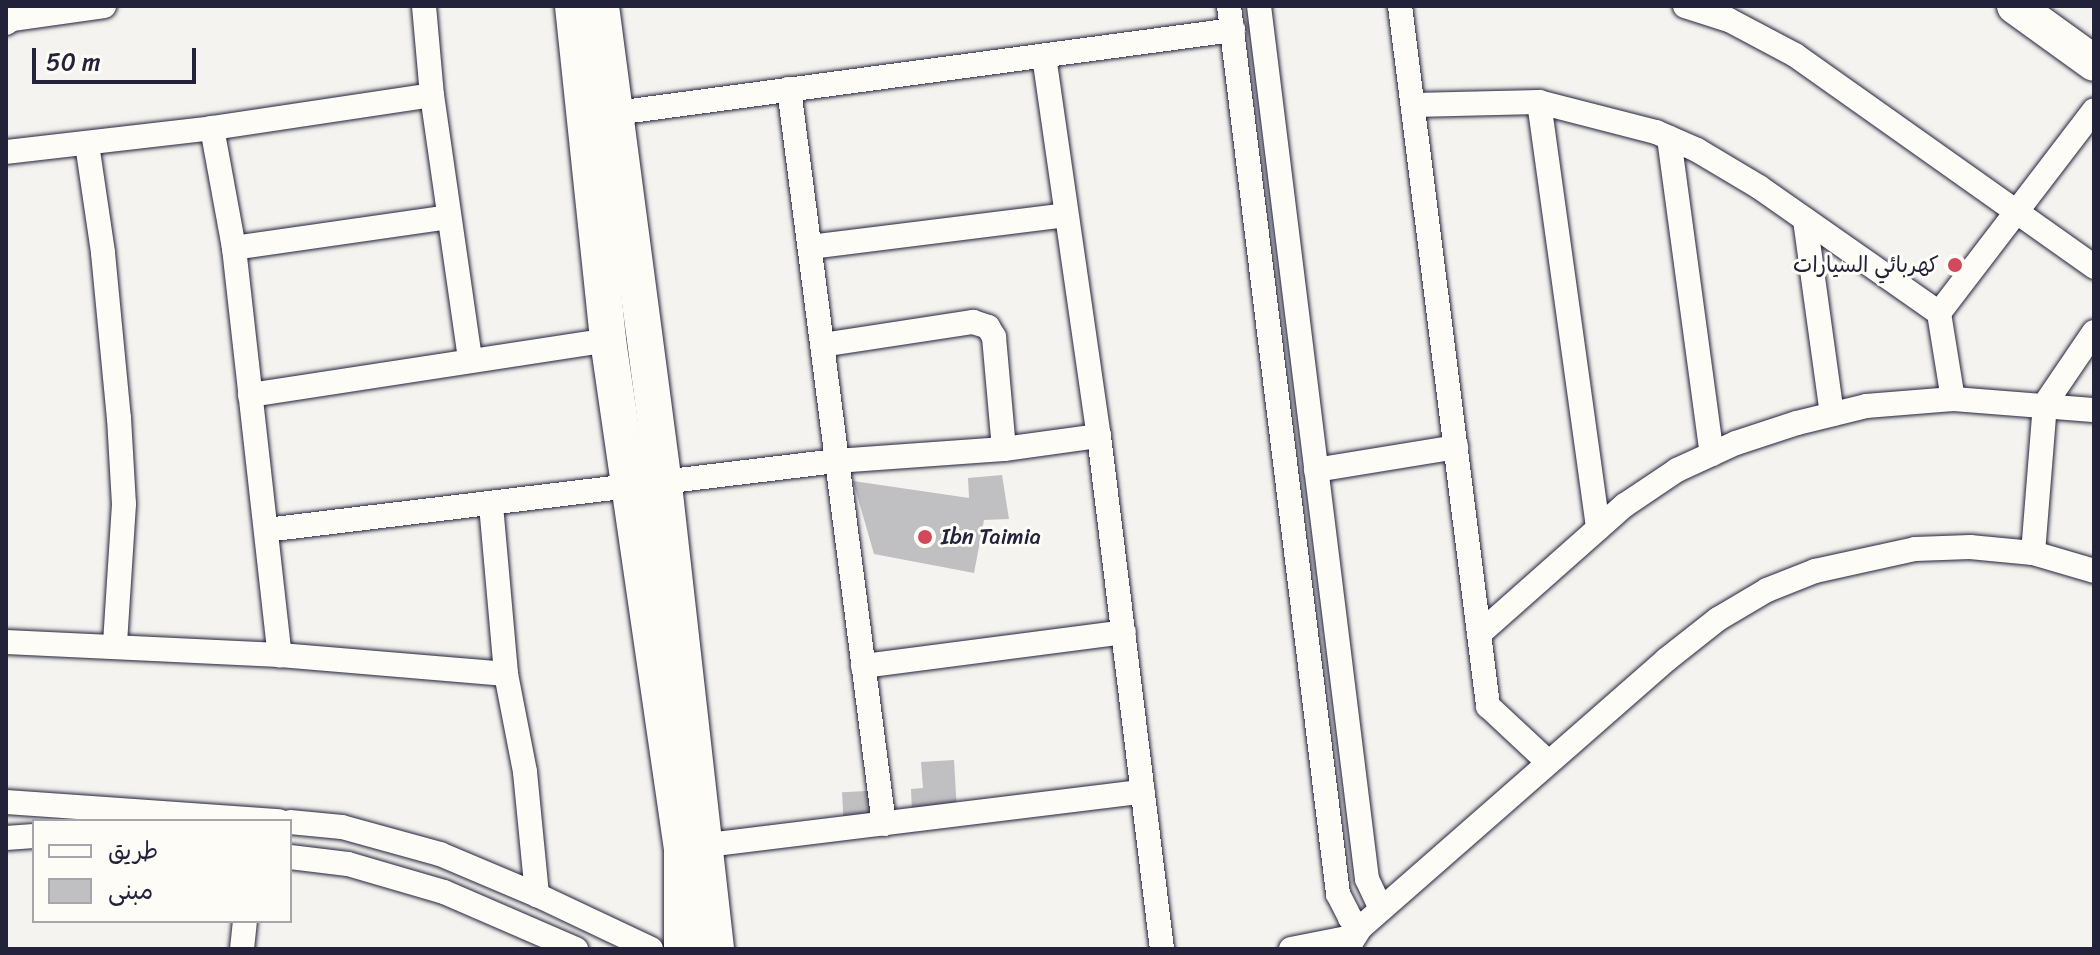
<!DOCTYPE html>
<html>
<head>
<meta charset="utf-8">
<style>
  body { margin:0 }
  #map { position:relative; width:2100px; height:955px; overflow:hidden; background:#f4f3ef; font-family:Sriracha,"Playpen Sans Arabic",sans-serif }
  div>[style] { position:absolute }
  .building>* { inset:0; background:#c0bfc2; transform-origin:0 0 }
  .roads { filter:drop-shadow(0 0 2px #22223b) drop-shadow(0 0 2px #22223b) }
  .street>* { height:24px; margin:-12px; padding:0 12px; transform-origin:12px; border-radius:12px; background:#fdfcf7 }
  .secondary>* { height:36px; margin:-18px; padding:0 18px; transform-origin:18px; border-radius:18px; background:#fdfcf7 }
  .dots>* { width:22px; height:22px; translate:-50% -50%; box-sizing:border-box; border:4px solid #fdfcf7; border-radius:50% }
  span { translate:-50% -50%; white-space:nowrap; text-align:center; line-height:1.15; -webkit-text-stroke:6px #fdfcf7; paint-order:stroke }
  .poi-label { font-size:22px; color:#22223b }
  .right { translate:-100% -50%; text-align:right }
  .left { translate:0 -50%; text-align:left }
  .frame { position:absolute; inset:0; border:8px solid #22223b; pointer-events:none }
  .legend { position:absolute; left:32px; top:819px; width:260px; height:104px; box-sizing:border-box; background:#fdfcf7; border:2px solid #a5a5ac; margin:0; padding:10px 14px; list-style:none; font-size:24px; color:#22223b }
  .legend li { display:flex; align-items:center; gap:16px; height:40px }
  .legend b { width:40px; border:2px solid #a5a5ac }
  .scale { position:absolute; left:32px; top:48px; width:164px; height:36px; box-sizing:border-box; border:4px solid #22223b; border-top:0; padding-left:10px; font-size:24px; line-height:28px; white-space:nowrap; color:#22223b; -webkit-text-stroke:6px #fdfcf7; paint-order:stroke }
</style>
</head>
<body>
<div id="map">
  <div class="building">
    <div style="clip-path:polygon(1002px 475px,1009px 519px,984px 520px,974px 573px,874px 554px,853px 481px,969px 498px,968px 478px)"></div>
    <div style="clip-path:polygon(954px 760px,957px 812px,912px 814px,911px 789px,923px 788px,921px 762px)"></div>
    <div style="left:885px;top:790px;width:44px;height:43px;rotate:87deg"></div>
  </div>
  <div class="roads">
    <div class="street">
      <div style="left:424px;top:6px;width:89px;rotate:84.9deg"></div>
      <div style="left:432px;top:95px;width:267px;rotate:81.8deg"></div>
      <div style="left:1229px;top:6px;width:895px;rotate:83deg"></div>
      <div style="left:1338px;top:894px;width:27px;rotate:63deg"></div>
      <div style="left:1350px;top:918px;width:14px;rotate:45deg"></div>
      <div style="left:1259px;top:6px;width:880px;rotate:82.95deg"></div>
      <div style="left:1367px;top:879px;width:33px;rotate:65deg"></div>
      <div style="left:1400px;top:6px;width:706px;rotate:82.83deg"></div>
      <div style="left:1488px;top:706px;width:82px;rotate:43deg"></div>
      <div style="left:1685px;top:6px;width:46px;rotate:17.7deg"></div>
      <div style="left:1729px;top:20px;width:75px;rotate:27.9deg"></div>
      <div style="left:1795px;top:55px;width:367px;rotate:35.3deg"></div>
      <div style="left:6px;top:23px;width:7px;rotate:-34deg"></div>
      <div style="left:12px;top:19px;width:93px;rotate:-8deg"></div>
      <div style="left:1044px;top:56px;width:384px;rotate:81.8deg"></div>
      <div style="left:1099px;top:436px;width:517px;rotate:83deg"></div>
      <div style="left:789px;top:89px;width:741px;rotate:82.64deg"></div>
      <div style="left:1539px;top:102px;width:430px;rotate:82.1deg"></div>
      <div style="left:1413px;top:105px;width:126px;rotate:-1.4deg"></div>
      <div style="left:1539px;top:102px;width:121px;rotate:14.4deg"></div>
      <div style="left:1656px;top:132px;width:45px;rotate:23.7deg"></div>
      <div style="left:1697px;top:150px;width:72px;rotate:30.8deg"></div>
      <div style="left:1759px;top:187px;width:220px;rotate:35deg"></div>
      <div style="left:1939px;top:313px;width:255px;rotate:-52.6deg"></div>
      <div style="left:601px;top:115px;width:638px;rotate:-7.66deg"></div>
      <div style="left:212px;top:128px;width:122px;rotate:79.6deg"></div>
      <div style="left:234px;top:248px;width:410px;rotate:83.6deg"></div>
      <div style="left:1669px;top:138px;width:319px;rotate:82.3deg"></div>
      <div style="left:87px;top:144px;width:110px;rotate:81.6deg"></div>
      <div style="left:103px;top:253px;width:166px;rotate:84.5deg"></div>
      <div style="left:119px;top:418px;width:86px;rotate:86.7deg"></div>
      <div style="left:124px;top:504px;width:141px;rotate:93.7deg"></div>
      <div style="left:6px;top:152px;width:207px;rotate:-6.6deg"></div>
      <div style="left:212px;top:128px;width:222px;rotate:-8.5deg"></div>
      <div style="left:1805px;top:220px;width:196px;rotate:82.1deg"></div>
      <div style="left:810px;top:247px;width:258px;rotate:-7.1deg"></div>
      <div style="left:234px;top:248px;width:217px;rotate:-8.2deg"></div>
      <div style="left:1939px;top:313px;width:87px;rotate:80.8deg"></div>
      <div style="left:822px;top:345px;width:153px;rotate:-8.7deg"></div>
      <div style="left:973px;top:322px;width:16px;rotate:18deg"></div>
      <div style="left:988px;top:327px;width:12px;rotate:59deg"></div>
      <div style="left:994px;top:337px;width:112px;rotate:84.9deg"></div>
      <div style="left:250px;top:395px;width:362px;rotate:-8.7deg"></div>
      <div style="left:1316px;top:470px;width:142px;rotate:-9.3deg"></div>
      <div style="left:491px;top:505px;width:170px;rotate:84.9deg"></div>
      <div style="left:506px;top:674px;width:100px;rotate:79deg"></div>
      <div style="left:525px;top:772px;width:124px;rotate:84.4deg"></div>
      <div style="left:266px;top:530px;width:574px;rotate:-6.9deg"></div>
      <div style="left:836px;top:461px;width:168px;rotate:-4.1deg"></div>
      <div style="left:1004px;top:449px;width:96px;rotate:-7.8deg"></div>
      <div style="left:2033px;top:553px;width:149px;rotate:-85.4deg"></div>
      <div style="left:2045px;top:404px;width:87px;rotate:-55.8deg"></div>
      <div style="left:1479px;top:634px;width:195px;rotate:-41.5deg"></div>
      <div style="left:1625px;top:505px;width:63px;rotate:-33.9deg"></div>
      <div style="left:1677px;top:470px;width:65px;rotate:-24.6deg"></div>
      <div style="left:1736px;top:443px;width:64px;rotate:-18.2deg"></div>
      <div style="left:1797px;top:423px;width:71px;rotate:-13.8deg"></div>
      <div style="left:1866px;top:406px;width:87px;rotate:-4.6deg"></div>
      <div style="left:1953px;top:399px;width:141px;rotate:4.5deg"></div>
      <div style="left:6px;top:642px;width:274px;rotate:2.7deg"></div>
      <div style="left:280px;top:655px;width:227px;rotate:4.8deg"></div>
      <div style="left:863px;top:666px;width:263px;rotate:-7.4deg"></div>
      <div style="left:6px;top:802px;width:274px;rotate:4deg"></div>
      <div style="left:290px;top:822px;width:52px;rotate:5.5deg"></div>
      <div style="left:342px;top:827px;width:102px;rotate:15.4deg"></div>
      <div style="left:440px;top:854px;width:105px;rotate:22.9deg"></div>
      <div style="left:537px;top:895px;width:126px;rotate:25.3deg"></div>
      <div style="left:6px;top:838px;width:28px;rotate:-4deg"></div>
      <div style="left:692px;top:847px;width:454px;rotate:-7deg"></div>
      <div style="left:290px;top:857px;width:58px;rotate:6.9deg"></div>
      <div style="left:348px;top:864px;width:100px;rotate:16.3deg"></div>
      <div style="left:444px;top:892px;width:144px;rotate:23.4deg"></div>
      <div style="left:242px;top:949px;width:28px;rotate:-84deg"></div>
      <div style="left:1291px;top:949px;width:62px;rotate:-11.1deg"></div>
      <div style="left:1347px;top:949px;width:25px;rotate:-58deg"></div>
      <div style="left:1360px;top:928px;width:407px;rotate:-41.2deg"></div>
      <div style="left:1666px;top:660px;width:66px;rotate:-38.3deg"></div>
      <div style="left:1718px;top:619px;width:57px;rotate:-30.6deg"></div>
      <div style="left:1767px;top:590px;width:52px;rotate:-21.6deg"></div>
      <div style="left:1815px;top:571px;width:102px;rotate:-12.4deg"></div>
      <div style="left:1915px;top:549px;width:55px;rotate:-2.1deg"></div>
      <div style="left:1970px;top:547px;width:63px;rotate:5.4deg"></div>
      <div style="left:2033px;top:553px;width:64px;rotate:16.4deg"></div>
    </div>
    <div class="secondary">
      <div style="left:573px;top:6px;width:336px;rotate:84deg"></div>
      <div style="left:608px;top:340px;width:514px;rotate:81.73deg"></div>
      <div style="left:682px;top:849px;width:100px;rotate:90deg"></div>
      <div style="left:601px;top:6px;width:483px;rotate:82.5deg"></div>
      <div style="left:664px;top:485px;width:467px;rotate:83.6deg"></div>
      <div style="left:2015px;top:6px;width:97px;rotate:35.8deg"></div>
    </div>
  </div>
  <div class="dots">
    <div style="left:1955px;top:265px;background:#d1495b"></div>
    <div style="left:925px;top:537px;background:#d1495b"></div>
  </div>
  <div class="poi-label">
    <span class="right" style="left:1939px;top:265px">كهربائي السيارات</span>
    <span class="left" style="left:941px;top:537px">Ibn Taimia</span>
  </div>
  <div class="frame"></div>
  <ul class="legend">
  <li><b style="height:10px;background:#fdfcf7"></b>طريق</li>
  <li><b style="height:22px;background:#c0bfc2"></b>مبنى</li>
  </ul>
  <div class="scale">50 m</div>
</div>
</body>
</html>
